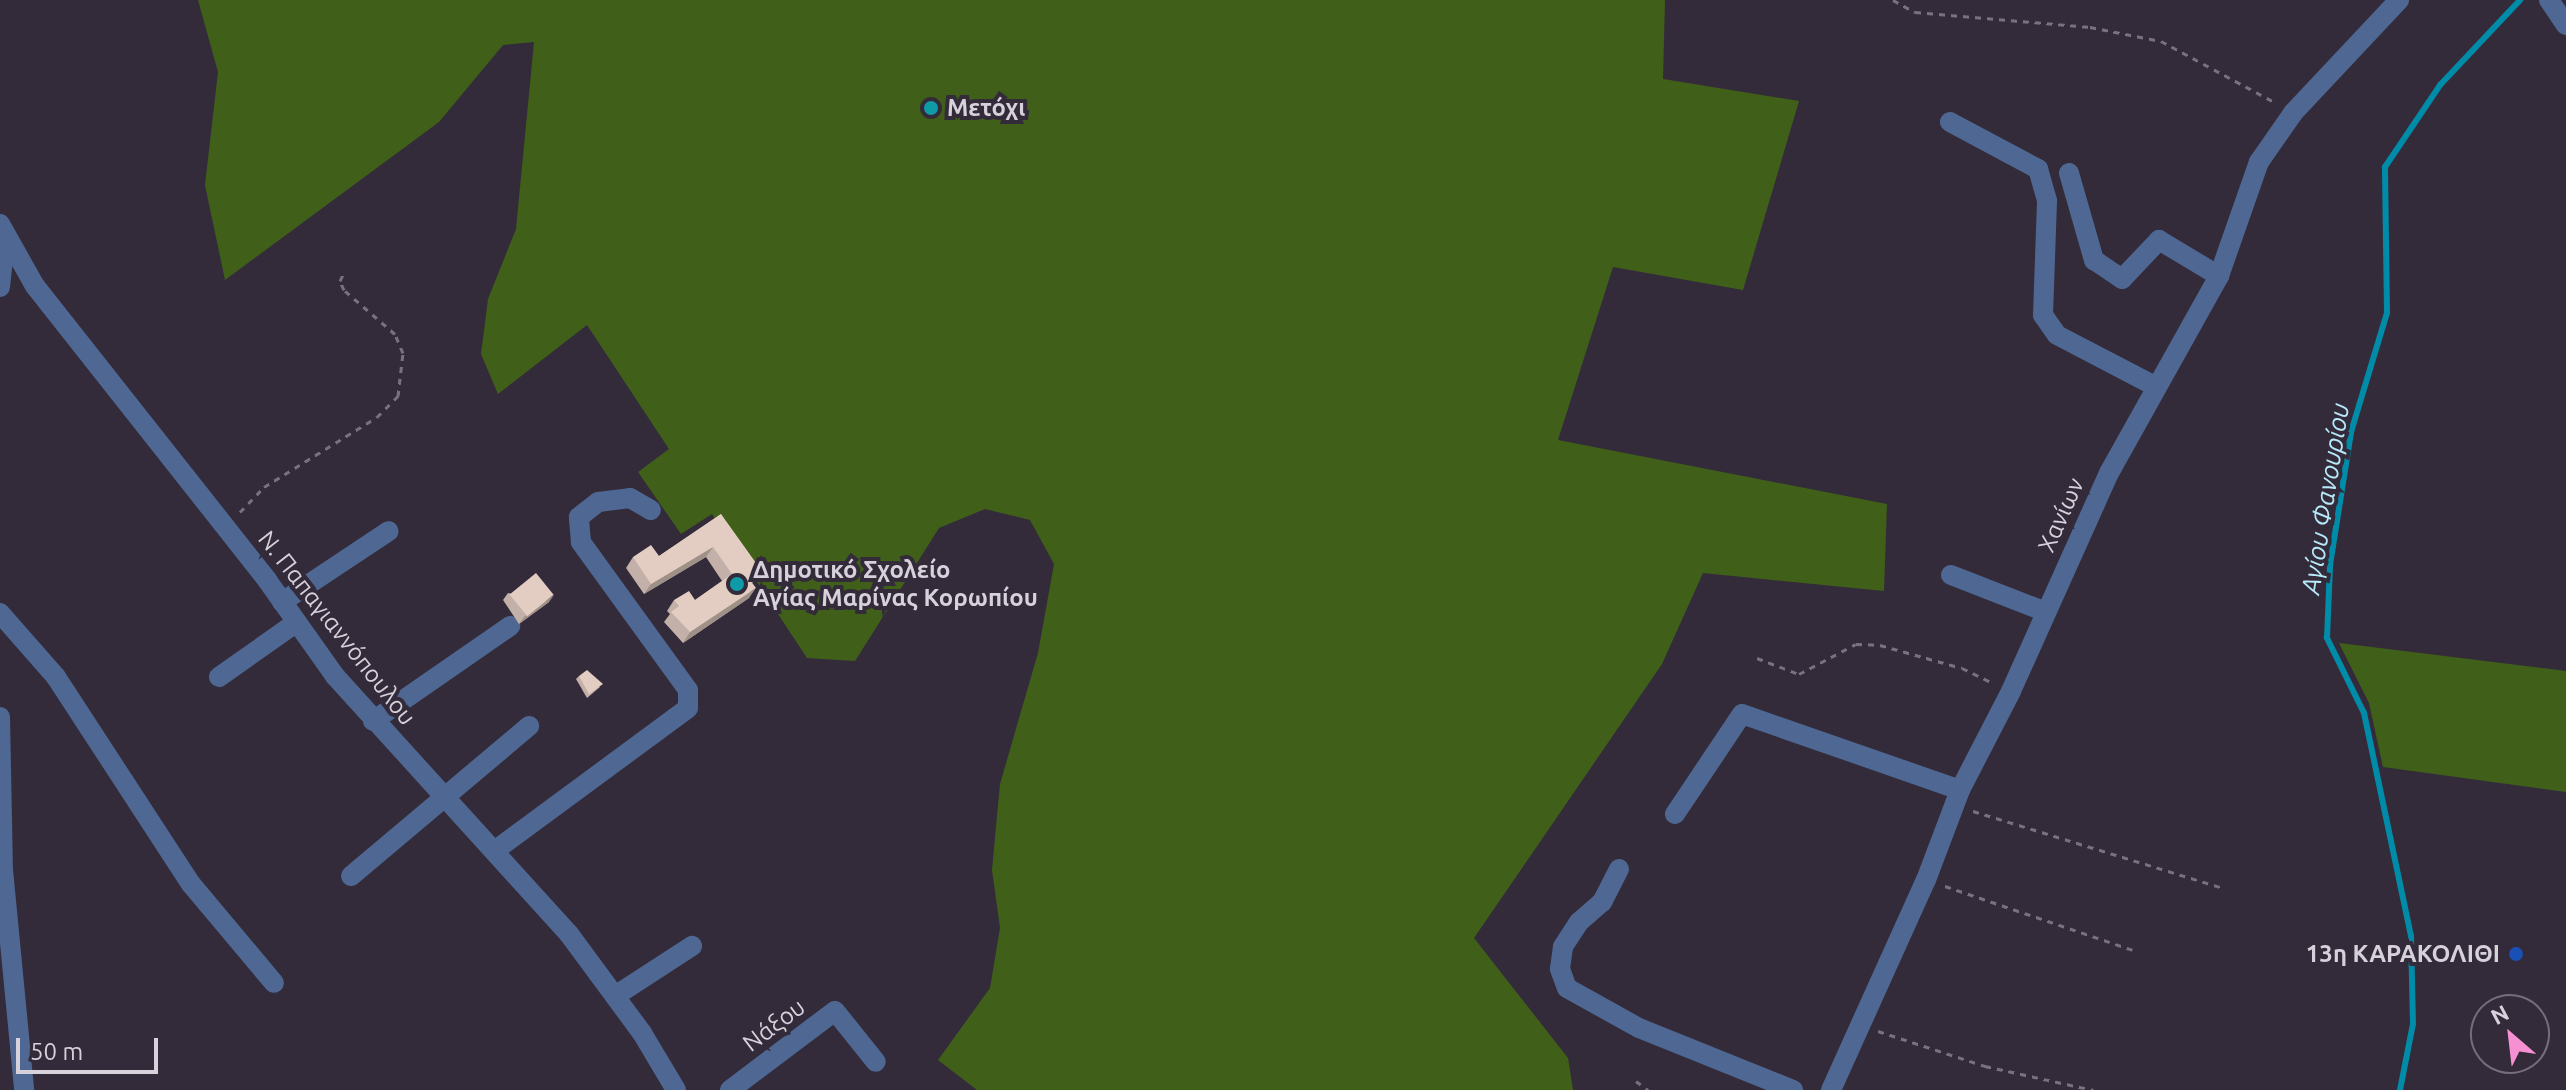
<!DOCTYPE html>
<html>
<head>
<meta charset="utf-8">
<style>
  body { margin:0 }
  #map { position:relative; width:2566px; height:1090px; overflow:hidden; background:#332b3a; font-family:Ubuntu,sans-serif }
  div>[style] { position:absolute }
  .green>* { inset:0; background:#40601a }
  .stream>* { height:6px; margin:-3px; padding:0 3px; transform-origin:3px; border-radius:3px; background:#008ca9 }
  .path>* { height:3px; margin-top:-1.5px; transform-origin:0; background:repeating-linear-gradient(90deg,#78717e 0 6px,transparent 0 12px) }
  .minor>* { height:20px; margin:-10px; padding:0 10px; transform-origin:10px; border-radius:10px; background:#4f6893 }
  .wall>* { inset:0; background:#c3b0a8 }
  .shaded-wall>* { inset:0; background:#9f9088 }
  .building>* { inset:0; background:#e3cdc3; transform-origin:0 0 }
  .dots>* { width:22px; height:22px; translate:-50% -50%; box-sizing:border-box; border:4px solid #332b3a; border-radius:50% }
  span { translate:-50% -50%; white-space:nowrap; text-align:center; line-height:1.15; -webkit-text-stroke:8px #332b3a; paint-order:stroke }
  .poi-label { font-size:24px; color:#d6d1da; font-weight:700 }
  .left { translate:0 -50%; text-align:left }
  .right { translate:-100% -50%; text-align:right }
  .street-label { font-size:24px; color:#d6d1da }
  .water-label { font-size:26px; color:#b6e8f7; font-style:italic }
  .north { position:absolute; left:2470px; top:994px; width:80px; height:80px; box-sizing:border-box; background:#332b3a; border:2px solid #746d7a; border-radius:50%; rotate:332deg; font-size:22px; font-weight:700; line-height:32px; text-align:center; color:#d6d1da }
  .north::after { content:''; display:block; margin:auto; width:28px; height:36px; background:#f591d2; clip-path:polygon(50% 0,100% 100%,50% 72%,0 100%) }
  .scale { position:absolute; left:16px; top:1038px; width:142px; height:36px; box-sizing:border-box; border:4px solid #d6d1da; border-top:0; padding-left:10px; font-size:24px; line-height:28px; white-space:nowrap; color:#d6d1da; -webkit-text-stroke:6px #332b3a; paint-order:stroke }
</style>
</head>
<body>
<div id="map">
  <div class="green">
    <div style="clip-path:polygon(198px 0,1665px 0,1663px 79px,1799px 101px,1743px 290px,1613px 267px,1558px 440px,1887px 504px,1884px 591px,1703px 573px,1662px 664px,1474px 938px,1568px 1058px,1573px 1090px,977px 1090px,938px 1060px,990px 988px,1000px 928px,992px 870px,1000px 784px,1038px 653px,1054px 564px,1030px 520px,985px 509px,939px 528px,855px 661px,807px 658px,712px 514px,681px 534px,638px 472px,669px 449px,587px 325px,498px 394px,481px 354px,488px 299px,516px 229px,534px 42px,503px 45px,439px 122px,225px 280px,205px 185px,218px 72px)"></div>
    <div style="clip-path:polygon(2339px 643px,2566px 671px,2566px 792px,2383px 767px,2369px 703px)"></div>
  </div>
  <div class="stream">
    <div style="left:2400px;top:1090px;width:67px;rotate:-78.9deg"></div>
    <div style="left:2413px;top:1024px;width:88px;rotate:-91.3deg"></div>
    <div style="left:2411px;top:936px;width:228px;rotate:-101.9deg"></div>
    <div style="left:2364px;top:713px;width:84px;rotate:-116.3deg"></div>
    <div style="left:2327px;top:638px;width:73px;rotate:-87.6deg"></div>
    <div style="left:2330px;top:565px;width:135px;rotate:-81deg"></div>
    <div style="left:2351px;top:432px;width:124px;rotate:-73.2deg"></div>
    <div style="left:2387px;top:313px;width:146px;rotate:-90.8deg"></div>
    <div style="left:2385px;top:167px;width:99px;rotate:-56.1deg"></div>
    <div style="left:2440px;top:85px;width:117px;rotate:-46.7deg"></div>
  </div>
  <div class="path">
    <div style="left:1893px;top:0;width:25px;rotate:29deg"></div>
    <div style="left:1915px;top:12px;width:176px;rotate:4.9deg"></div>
    <div style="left:2090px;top:27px;width:72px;rotate:11.2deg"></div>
    <div style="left:2161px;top:41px;width:131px;rotate:28.3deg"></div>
    <div style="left:240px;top:512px;width:35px;rotate:-46deg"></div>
    <div style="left:264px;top:487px;width:133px;rotate:-31.8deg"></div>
    <div style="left:377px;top:417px;width:30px;rotate:-45deg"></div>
    <div style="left:398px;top:396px;width:43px;rotate:-83.4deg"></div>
    <div style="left:403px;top:353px;width:21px;rotate:-113deg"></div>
    <div style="left:395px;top:334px;width:67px;rotate:-139.2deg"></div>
    <div style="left:344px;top:290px;width:10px;rotate:-114deg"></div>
    <div style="left:340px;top:281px;width:10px;rotate:-66deg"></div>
    <div style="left:1757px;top:658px;width:45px;rotate:20.9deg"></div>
    <div style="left:1799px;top:674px;width:64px;rotate:-27.8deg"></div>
    <div style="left:1856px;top:644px;width:24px;rotate:2deg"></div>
    <div style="left:1880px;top:645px;width:85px;rotate:15.7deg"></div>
    <div style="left:1962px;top:668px;width:34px;rotate:26deg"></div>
    <div style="left:1973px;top:811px;width:263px;rotate:17.1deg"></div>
    <div style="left:1945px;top:886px;width:202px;rotate:18.8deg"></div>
    <div style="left:1878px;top:1031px;width:113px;rotate:18.1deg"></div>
    <div style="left:1985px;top:1066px;width:111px;rotate:12.5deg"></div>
    <div style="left:1636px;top:1081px;width:15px;rotate:37deg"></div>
  </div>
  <div class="minor">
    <div style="left:2549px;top:0;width:30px;rotate:56deg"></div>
    <div style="left:1950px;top:122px;width:100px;rotate:28.1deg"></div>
    <div style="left:2038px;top:169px;width:33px;rotate:74deg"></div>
    <div style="left:2047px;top:201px;width:114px;rotate:92deg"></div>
    <div style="left:2043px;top:315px;width:24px;rotate:55deg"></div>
    <div style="left:2057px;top:335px;width:110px;rotate:27.5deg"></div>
    <div style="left:2069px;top:173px;width:91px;rotate:74deg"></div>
    <div style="left:2094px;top:260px;width:34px;rotate:34deg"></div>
    <div style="left:2122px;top:279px;width:54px;rotate:-46.5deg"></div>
    <div style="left:2159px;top:240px;width:70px;rotate:31deg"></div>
    <div style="left:0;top:224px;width:71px;rotate:60.6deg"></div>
    <div style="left:35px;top:286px;width:375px;rotate:51.7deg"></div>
    <div style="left:267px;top:580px;width:118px;rotate:54.7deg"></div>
    <div style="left:335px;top:676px;width:348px;rotate:47.8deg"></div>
    <div style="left:569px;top:934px;width:123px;rotate:53.6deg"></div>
    <div style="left:642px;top:1033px;width:66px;rotate:59.2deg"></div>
    <div style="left:0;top:287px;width:47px;rotate:-83.9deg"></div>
    <div style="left:1951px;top:575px;width:102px;rotate:21.3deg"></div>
    <div style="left:282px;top:602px;width:128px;rotate:-33.6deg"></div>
    <div style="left:0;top:613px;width:85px;rotate:48.8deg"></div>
    <div style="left:56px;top:677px;width:247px;rotate:56.9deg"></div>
    <div style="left:191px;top:884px;width:129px;rotate:50deg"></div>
    <div style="left:219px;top:677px;width:95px;rotate:-35.2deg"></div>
    <div style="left:0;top:717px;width:153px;rotate:88.9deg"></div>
    <div style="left:3px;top:870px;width:221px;rotate:84.5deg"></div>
    <div style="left:373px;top:721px;width:167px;rotate:-34.7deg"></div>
    <div style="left:1675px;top:814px;width:120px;rotate:-56.2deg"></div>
    <div style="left:1742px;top:714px;width:231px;rotate:19.2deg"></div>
    <div style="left:497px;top:849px;width:237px;rotate:-36.4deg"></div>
    <div style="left:688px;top:708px;width:18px;rotate:-90deg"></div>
    <div style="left:688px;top:690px;width:183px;rotate:-125.9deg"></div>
    <div style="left:581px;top:542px;width:25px;rotate:-95deg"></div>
    <div style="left:579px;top:517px;width:24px;rotate:-38deg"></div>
    <div style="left:598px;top:502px;width:32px;rotate:-7deg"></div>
    <div style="left:630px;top:498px;width:24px;rotate:30deg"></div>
    <div style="left:1619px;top:869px;width:37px;rotate:117deg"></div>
    <div style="left:1602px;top:902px;width:30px;rotate:139deg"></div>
    <div style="left:1579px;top:922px;width:30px;rotate:123deg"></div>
    <div style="left:1563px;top:947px;width:22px;rotate:98deg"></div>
    <div style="left:1560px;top:969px;width:20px;rotate:70deg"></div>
    <div style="left:1567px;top:988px;width:82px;rotate:29.1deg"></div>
    <div style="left:1639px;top:1028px;width:166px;rotate:21.9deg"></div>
    <div style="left:351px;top:876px;width:233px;rotate:-40.1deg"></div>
    <div style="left:615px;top:996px;width:92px;rotate:-33deg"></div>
    <div style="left:730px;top:1090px;width:131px;rotate:-37deg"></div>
    <div style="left:835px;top:1011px;width:65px;rotate:51.2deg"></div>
    <div style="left:1831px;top:1090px;width:230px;rotate:-65.7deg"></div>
    <div style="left:1926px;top:880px;width:96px;rotate:-69.3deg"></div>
    <div style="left:1960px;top:790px;width:111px;rotate:-62.7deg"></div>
    <div style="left:2011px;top:691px;width:239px;rotate:-65.8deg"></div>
    <div style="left:2109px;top:473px;width:226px;rotate:-60.8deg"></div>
    <div style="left:2219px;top:276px;width:121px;rotate:-70.7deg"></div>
    <div style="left:2259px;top:162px;width:60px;rotate:-55.2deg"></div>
    <div style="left:2293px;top:113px;width:155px;rotate:-46.8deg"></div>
  </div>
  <div class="wall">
    <div style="clip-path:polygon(721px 514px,754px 581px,752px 583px,749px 598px,683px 643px,664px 622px,670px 614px,667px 611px,674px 600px,695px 600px,722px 581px,706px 557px,644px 594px,626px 568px,633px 557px,659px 556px)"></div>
    <div style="clip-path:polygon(508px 593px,549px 602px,519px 624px,503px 600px)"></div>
    <div style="clip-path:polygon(579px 676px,600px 687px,587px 698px,576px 679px)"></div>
  </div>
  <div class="shaded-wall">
    <div style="clip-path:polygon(713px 547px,706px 557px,644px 594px,651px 584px)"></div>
    <div style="clip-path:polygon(761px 570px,754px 581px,743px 590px,750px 580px)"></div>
    <div style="clip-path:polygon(756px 588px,749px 598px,683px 643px,690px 632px)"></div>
    <div style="clip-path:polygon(554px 595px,549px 602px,519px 624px,524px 617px)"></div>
  </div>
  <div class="building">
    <div style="clip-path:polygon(721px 514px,761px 570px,750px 580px,756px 588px,690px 632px,671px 612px,679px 606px,674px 600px,689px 591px,695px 600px,732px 574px,713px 547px,651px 584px,633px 557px,651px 545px,659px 556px)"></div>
    <div style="left:536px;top:573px;width:28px;height:34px;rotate:51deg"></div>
    <div style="clip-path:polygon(587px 670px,603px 684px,589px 694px,579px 676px)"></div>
  </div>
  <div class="dots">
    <div style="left:931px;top:108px;background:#0f9aa8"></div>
    <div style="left:737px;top:584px;background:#0f9aa8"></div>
    <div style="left:2516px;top:954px;background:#1a4fb4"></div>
  </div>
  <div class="poi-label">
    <span class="left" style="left:947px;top:108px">Μετόχι</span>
    <span class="left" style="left:753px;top:584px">Δημοτικό Σχολείο<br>Αγίας Μαρίνας Κορωπίου</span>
    <span class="right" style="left:2500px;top:954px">13η ΚΑΡΑΚΟΛΙΘΙ</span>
  </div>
  <div class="street-label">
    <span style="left:2061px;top:515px;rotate:-66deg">Χανίων</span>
    <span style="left:337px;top:628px;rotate:52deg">Ν. Παπαγιαννόπουλου</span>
    <span style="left:774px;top:1025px;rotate:-37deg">Νάξου</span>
  </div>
  <div class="water-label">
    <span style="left:2325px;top:499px;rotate:-81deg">Αγίου Φανουρίου</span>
  </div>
  <div class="north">N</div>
  <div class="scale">50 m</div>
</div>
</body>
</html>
